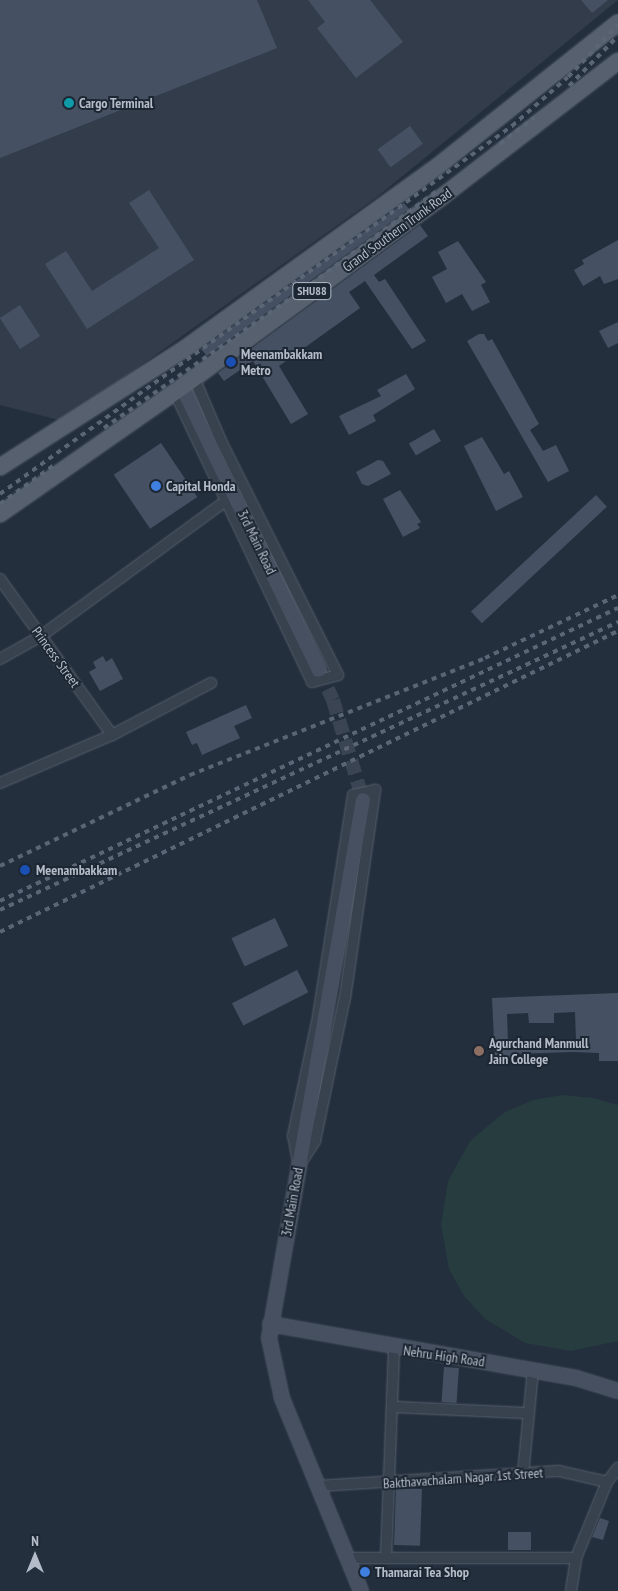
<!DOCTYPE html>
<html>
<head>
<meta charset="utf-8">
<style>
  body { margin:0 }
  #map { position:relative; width:618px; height:1591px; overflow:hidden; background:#242f3e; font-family:"PT Sans Narrow",sans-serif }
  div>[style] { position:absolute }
  .airport>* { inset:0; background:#323c4b }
  .green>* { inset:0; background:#263c3f }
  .building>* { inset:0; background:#455162; transform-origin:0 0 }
  .secondary-tunnel>* { height:14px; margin-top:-7px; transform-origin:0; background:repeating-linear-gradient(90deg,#3a4453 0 14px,transparent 0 21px) }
  .roads { filter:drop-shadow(0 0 1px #565f6c) drop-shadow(0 0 1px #565f6c) }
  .street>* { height:10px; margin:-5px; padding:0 5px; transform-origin:5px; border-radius:5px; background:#38414e }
  .secondary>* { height:14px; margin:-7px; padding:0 7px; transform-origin:7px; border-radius:7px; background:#465061 }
  .primary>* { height:16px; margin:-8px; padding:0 8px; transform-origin:8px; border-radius:8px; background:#56606e }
  .rail>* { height:4px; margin-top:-2px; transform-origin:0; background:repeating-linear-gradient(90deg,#5a6575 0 5px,transparent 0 10px) }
  .dots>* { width:14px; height:14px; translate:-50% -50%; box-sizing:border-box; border:2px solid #1d2633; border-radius:50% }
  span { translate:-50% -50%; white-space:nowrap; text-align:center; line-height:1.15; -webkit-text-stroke:4px #1d2633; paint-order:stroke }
  .shield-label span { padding:1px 4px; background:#1d2633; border:1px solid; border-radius:4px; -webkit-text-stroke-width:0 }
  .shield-label { font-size:12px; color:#b4bcc9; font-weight:700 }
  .poi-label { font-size:14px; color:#b4bcc9; font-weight:700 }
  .left { translate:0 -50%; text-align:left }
  .street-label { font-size:14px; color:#b4bcc9 }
  .north { position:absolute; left:10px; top:1531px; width:50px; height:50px; -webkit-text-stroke:4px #1d2633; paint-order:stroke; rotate:0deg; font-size:14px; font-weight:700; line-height:20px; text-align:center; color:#b4bcc9 }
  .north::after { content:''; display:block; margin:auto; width:18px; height:22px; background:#b4bcc9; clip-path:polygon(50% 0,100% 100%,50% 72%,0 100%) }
</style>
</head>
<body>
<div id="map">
  <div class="airport">
    <div style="clip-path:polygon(0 0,618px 0,377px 197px,63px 421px,0 405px)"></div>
  </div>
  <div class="green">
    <div style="clip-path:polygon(562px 1095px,593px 1098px,618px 1105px,618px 1341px,571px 1351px,525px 1343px,485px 1319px,464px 1296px,449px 1269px,441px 1225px,448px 1181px,470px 1141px,505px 1112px,533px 1100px)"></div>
  </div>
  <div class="building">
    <div style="clip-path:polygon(0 0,257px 0,277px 48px,0 158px)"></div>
    <div style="clip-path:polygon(308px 0,370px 0,403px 42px,356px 78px,317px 28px,325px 22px)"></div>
    <div style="clip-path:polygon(581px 0,608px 0,592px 13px)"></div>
    <div style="left:410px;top:126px;width:22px;height:40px;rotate:54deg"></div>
    <div style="clip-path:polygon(149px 190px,194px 260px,87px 329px,45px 264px,66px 251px,92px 291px,159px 248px,129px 203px)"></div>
    <div style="clip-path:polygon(404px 203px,409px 209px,207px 356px,201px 349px)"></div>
    <div style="clip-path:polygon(420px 225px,428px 236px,374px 275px,379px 282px,385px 279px,426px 341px,412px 349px,365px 281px,349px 292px,360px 308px,279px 366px,308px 414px,291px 424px,253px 361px,224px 381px,218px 373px)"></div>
    <div style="clip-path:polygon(618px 240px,618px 279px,604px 284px,600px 276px,583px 286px,574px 270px,584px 264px,582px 260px)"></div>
    <div style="clip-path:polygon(458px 241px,486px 282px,481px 285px,490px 302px,472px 311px,462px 294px,446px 303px,432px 277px,447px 269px,438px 252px)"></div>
    <div style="left:20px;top:305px;width:37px;height:24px;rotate:57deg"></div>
    <div style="clip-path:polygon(618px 322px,618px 343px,608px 348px,599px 331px)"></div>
    <div style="clip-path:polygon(479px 334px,484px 334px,488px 341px,492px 339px,539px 424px,530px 430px,543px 451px,556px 445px,569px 471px,548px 482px,467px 341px)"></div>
    <div style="clip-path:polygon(406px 374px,415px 389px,373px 415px,376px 421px,349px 435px,339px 416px,381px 396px,377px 390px)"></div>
    <div style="left:434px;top:429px;width:14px;height:29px;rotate:60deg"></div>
    <div style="clip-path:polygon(482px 437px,504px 474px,509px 471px,523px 497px,496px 511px,464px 446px)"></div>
    <div style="left:161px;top:443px;width:65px;height:57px;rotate:56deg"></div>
    <div style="clip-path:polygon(378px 460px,383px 461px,391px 474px,368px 486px,362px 484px,356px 472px)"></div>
    <div style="clip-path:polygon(400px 490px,421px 522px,417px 524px,420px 528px,403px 537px,383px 499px)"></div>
    <div style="left:596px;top:495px;width:16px;height:171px;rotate:47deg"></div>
    <div style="clip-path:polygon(103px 656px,106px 662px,112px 658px,123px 679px,100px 691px,89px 672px,96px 668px,93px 662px)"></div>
    <div style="clip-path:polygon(246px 705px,252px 718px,234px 726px,240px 738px,202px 755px,197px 743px,192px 745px,186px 732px)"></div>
    <div style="left:275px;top:918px;width:31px;height:48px;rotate:65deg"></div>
    <div style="left:297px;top:970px;width:25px;height:73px;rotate:63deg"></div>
    <div style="clip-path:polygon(evenodd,618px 993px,618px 1061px,599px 1061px,599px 1053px,573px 1052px,512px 1054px,512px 1058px,495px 1059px,492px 998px,618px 993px,575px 1012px,576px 1040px,508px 1042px,507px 1014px,528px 1013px,529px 1023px,554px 1023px,554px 1013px,575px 1012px)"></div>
    <div style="left:444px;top:1367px;width:15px;height:35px;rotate:4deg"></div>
    <div style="left:396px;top:1488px;width:26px;height:57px;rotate:2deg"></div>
    <div style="clip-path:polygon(600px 1518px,609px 1521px,603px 1540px,592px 1537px)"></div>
    <div style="left:508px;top:1532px;width:23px;height:18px"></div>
  </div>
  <div class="secondary-tunnel">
    <div style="left:319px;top:670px;width:33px;rotate:65deg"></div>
    <div style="left:333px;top:700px;width:104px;rotate:73.3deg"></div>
  </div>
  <div class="roads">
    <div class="street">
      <div style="left:175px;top:393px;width:320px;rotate:64.6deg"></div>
      <div style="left:312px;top:682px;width:27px;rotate:-15deg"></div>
      <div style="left:338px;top:675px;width:262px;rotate:-116.6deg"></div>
      <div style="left:221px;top:441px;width:69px;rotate:-113.2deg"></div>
      <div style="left:0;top:579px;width:192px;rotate:54.3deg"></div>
      <div style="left:0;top:659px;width:47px;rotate:-29.3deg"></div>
      <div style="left:41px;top:636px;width:230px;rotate:-36.2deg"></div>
      <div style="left:0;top:783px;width:122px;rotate:-23.2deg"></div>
      <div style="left:112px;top:735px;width:112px;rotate:-27.7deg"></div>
      <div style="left:375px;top:790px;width:209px;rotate:98.2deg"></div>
      <div style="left:345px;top:997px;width:147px;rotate:101.8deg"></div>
      <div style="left:315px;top:1141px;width:30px;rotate:123deg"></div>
      <div style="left:299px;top:1166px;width:31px;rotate:-101deg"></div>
      <div style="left:293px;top:1136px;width:122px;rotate:-78.1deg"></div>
      <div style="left:318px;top:1017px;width:225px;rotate:-81deg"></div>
      <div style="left:353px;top:795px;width:23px;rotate:-13deg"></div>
      <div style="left:394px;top:1407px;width:132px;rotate:2.6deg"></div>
      <div style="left:523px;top:1474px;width:103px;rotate:-84.5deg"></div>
      <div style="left:318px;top:1486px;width:241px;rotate:-3.6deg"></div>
      <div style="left:559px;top:1471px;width:49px;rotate:12.9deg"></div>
      <div style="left:349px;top:1558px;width:227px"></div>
      <div style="left:386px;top:1558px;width:209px;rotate:-87.8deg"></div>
      <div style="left:571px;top:1591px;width:33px;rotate:-81deg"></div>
      <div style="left:576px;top:1558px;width:82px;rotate:-67.8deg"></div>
      <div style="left:607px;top:1482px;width:18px;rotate:-52deg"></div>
    </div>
    <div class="secondary">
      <div style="left:182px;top:387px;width:314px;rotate:64.2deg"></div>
      <div style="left:270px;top:1324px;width:311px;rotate:10deg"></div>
      <div style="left:576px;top:1378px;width:44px;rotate:17.2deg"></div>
      <div style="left:361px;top:1591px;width:209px;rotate:-112.3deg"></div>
      <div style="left:282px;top:1398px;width:61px;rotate:-102.2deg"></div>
      <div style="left:269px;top:1338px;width:546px;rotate:-80.09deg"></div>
    </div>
    <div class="primary">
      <div style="left:0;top:467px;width:217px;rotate:-32.6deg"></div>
      <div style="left:183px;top:350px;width:314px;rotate:-35.8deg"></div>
      <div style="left:438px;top:166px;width:230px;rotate:-38.5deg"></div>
      <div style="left:0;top:514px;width:222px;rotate:-34.9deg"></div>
      <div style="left:182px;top:387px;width:323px;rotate:-36.2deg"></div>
      <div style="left:443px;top:196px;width:221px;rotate:-37.6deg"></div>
    </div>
  </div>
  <div class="rail">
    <div style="left:569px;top:86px;width:70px;rotate:-45.6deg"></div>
    <div style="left:500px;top:144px;width:43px;rotate:-37.4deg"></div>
    <div style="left:104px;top:428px;width:252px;rotate:-34.8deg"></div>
    <div style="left:311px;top:284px;width:158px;rotate:-36.5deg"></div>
    <div style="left:0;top:494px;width:631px;rotate:-35.71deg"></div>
    <div style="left:512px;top:126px;width:74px;rotate:-41.2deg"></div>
    <div style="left:568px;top:77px;width:72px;rotate:-46.1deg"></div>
    <div style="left:0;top:504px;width:67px;rotate:-35.8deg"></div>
    <div style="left:0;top:866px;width:211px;rotate:-25.6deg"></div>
    <div style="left:190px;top:775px;width:317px;rotate:-21.6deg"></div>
    <div style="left:485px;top:658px;width:147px;rotate:-25.3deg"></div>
    <div style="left:0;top:901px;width:684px;rotate:-25.37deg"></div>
    <div style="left:0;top:910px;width:682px;rotate:-24.99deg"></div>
    <div style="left:0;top:932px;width:687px;rotate:-25.97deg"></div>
  </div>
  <div class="dots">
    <div style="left:69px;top:103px;background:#0f9aa8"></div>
    <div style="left:231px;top:362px;background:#1a4fb4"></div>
    <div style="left:156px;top:486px;background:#3f7fe0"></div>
    <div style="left:25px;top:870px;background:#1a4fb4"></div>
    <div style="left:479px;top:1051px;background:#8d6e63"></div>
    <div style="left:365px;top:1572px;background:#3f7fe0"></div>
  </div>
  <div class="shield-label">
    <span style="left:312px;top:291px">SHU88</span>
  </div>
  <div class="poi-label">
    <span class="left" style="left:79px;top:103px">Cargo Terminal</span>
    <span class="left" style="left:241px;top:362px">Meenambakkam<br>Metro</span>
    <span class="left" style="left:166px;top:486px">Capital Honda</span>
    <span class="left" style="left:36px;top:870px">Meenambakkam</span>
    <span class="left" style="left:489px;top:1051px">Agurchand Manmull<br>Jain College</span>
    <span class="left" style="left:375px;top:1572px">Thamarai Tea Shop</span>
  </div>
  <div class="street-label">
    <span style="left:397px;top:230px;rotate:-36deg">Grand Southern Trunk Road</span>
    <span style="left:257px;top:542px;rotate:64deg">3rd Main Road</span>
    <span style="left:56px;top:657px;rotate:54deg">Princess Street</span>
    <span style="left:292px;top:1202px;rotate:-80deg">3rd Main Road</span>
    <span style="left:444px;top:1356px;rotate:8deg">Nehru High Road</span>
    <span style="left:463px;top:1478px;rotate:-4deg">Bakthavachalam Nagar 1st Street</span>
  </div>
  <div class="north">N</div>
</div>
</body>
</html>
